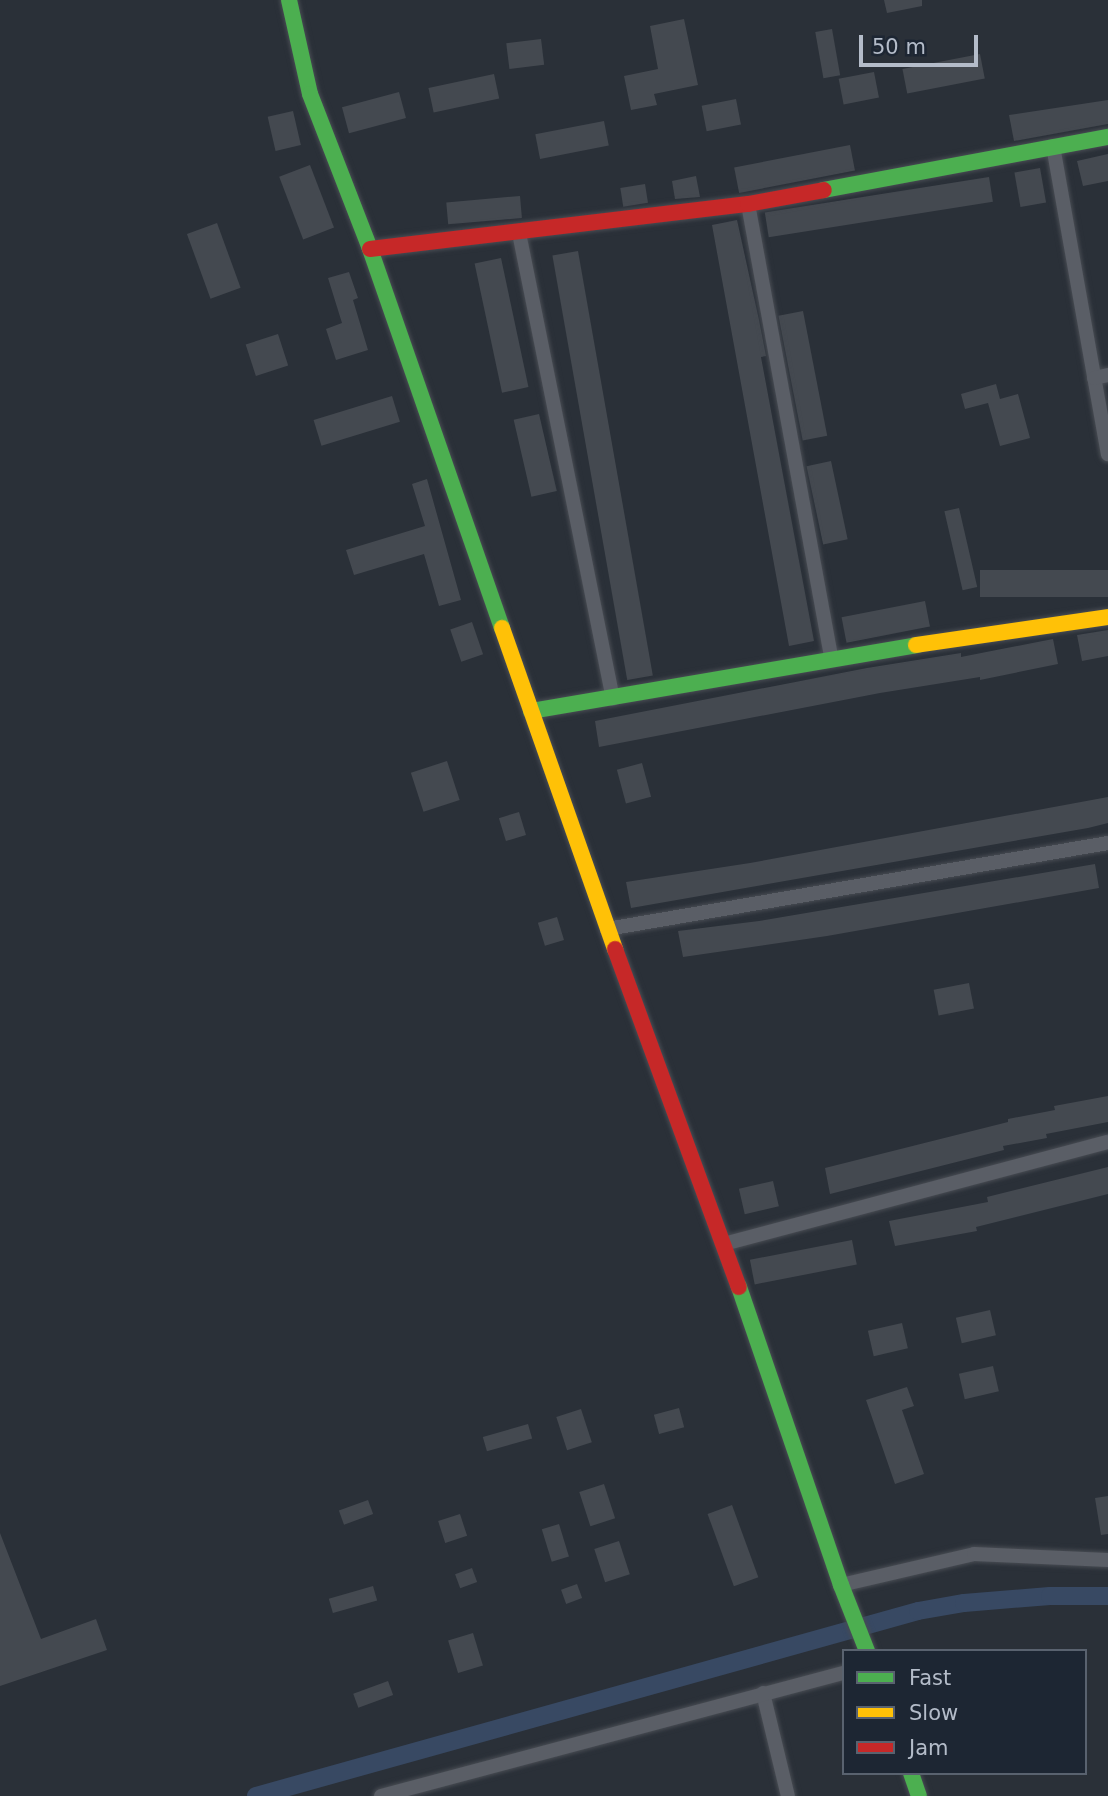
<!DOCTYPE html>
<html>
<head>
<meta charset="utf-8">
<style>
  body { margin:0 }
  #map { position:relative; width:1108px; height:1796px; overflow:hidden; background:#2a3038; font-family:"DejaVu Sans",sans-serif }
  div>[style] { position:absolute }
  .canal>* { height:18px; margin:-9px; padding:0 9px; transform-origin:9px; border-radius:9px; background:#384963 }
  .building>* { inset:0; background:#444950; transform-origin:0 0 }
  .roads { filter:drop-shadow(0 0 2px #484c53) drop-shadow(0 0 2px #484c53) }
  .street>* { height:14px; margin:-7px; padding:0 7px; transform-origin:7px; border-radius:7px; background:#5a5e66 }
  .fast>* { height:16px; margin:-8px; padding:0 8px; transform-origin:8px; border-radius:8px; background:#4caf50 }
  .slow>* { height:16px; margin:-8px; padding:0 8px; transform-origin:8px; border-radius:8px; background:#ffc107 }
  .jam>* { height:16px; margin:-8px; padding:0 8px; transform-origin:8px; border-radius:8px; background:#c62828 }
  span { translate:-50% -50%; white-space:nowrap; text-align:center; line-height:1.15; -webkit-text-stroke:5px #1d2633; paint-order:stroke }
  .legend { position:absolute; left:842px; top:1649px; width:245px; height:126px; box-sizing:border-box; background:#1d2633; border:2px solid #59626f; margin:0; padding:9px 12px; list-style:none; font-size:21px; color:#b4bcc9 }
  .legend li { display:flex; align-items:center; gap:14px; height:35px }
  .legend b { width:35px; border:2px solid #59626f }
  .scale { position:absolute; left:859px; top:35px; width:119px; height:32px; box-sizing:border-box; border:4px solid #b4bcc9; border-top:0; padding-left:9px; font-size:21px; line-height:24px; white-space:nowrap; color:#b4bcc9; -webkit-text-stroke:5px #1d2633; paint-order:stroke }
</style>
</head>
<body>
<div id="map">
  <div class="canal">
    <div style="left:256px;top:1796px;width:687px;rotate:-15.61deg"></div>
    <div style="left:918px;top:1611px;width:47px;rotate:-9.9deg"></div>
    <div style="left:964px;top:1603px;width:86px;rotate:-4.7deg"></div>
    <div style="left:1050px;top:1596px;width:58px"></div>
  </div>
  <div class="building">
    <div style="clip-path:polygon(884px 0,922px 0,922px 6px,887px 13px)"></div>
    <div style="clip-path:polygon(684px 19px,698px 85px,654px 94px,657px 105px,631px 110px,624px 76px,658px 69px,650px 26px)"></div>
    <div style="left:832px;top:29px;width:47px;height:17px;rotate:80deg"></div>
    <div style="left:541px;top:39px;width:26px;height:35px;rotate:83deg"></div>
    <div style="left:980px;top:54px;width:25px;height:79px;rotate:79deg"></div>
    <div style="left:874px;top:72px;width:26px;height:36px;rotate:79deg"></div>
    <div style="left:494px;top:74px;width:25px;height:67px;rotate:78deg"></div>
    <div style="left:399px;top:92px;width:27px;height:59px;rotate:75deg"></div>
    <div style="left:736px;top:99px;width:26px;height:35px;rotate:79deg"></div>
    <div style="clip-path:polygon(1108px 100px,1108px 124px,1014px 141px,1009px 115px)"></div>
    <div style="left:293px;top:111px;width:35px;height:26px;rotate:77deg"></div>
    <div style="left:604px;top:121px;width:25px;height:70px;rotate:79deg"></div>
    <div style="left:850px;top:145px;width:26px;height:118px;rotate:79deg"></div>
    <div style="clip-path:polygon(1108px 154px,1108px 181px,1083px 186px,1077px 161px)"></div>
    <div style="left:310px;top:165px;width:67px;height:33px;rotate:69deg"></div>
    <div style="left:1040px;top:168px;width:35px;height:26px;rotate:80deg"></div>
    <div style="clip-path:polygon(696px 176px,700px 197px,675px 199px,672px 181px)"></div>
    <div style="left:989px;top:177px;width:25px;height:227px;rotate:81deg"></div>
    <div style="left:645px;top:184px;width:19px;height:25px;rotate:81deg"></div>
    <div style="left:520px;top:196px;width:22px;height:74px;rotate:85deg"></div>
    <div style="clip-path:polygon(737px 220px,759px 320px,766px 356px,761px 357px,814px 641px,789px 646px,712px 225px)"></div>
    <div style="left:217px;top:223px;width:69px;height:32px;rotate:70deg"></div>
    <div style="left:578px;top:251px;width:431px;height:26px;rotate:80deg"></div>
    <div style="left:501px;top:258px;width:132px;height:27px;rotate:78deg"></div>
    <div style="clip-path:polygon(349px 272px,358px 298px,353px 300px,368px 350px,336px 360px,326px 329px,342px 323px,328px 278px)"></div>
    <div style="left:803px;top:311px;width:127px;height:25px;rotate:79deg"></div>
    <div style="left:278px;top:334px;width:33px;height:34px;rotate:72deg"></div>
    <div style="clip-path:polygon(996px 384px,1000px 399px,1018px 394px,1030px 438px,1000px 446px,988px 403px,965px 409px,961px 394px)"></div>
    <div style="left:392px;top:396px;width:27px;height:82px;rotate:73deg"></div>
    <div style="left:539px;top:414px;width:79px;height:26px;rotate:77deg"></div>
    <div style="left:831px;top:461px;width:80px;height:25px;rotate:78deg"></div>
    <div style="clip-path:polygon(427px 479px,461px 600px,439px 606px,424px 554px,354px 575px,346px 550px,425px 526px,412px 484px)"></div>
    <div style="left:959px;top:508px;width:81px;height:15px;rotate:77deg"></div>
    <div style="left:1108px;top:570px;width:27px;height:128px;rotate:90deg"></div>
    <div style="left:925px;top:601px;width:26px;height:85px;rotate:79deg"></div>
    <div style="left:472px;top:622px;width:34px;height:23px;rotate:71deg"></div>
    <div style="clip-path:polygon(1108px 630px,1108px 656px,1082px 661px,1077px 635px)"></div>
    <div style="clip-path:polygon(1053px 639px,1058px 664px,980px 680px,980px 677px,880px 693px,599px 747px,595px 721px,867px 668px,961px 653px,961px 657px)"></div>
    <div style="left:447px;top:761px;width:41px;height:38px;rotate:72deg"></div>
    <div style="left:642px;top:763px;width:35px;height:26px;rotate:75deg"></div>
    <div style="clip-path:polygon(1108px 797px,1108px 823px,1088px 828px,631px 908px,626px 882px,750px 863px)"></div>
    <div style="left:519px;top:812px;width:24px;height:21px;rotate:73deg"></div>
    <div style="clip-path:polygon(1095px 864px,1099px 888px,827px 936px,683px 957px,678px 931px,759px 921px)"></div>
    <div style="left:557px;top:917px;width:24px;height:20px;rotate:73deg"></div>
    <div style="left:969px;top:983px;width:26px;height:36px;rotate:79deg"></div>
    <div style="clip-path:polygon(1108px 1096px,1108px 1122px,1046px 1134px,1047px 1138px,1003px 1146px,1004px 1150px,830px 1194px,825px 1168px,1008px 1122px,1008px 1119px,1055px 1110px,1054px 1106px)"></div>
    <div style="clip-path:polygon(1108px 1167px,1108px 1194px,976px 1227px,977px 1231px,895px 1246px,889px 1221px,988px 1202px,987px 1197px)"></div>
    <div style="left:773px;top:1181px;width:26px;height:35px;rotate:77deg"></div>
    <div style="left:852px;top:1240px;width:25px;height:104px;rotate:79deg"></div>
    <div style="left:990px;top:1310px;width:26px;height:35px;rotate:77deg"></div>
    <div style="left:902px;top:1323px;width:26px;height:35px;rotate:77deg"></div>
    <div style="left:993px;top:1366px;width:26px;height:35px;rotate:77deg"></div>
    <div style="clip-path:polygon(907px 1387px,914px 1406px,902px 1410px,924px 1474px,895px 1484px,866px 1400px)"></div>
    <div style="left:679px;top:1408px;width:20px;height:26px;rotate:75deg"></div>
    <div style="left:581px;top:1409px;width:35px;height:26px;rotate:72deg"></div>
    <div style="left:528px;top:1424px;width:15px;height:47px;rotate:74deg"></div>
    <div style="left:604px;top:1484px;width:36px;height:26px;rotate:72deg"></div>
    <div style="clip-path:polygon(1108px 1496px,1108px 1534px,1101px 1535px,1095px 1498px)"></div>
    <div style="left:368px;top:1500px;width:15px;height:31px;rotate:70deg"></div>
    <div style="left:732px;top:1505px;width:77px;height:26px;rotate:70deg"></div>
    <div style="left:460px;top:1514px;width:23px;height:23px;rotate:72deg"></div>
    <div style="left:559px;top:1524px;width:34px;height:18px;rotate:73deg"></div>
    <div style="clip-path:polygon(0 1533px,41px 1639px,96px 1619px,107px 1650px,0 1686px)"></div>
    <div style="left:619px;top:1541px;width:35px;height:26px;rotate:72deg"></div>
    <div style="left:472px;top:1568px;width:15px;height:18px;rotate:70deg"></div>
    <div style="left:577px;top:1584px;width:15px;height:17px;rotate:70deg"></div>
    <div style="left:373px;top:1586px;width:15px;height:46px;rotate:74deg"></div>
    <div style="left:473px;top:1633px;width:34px;height:26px;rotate:73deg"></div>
    <div style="left:388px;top:1681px;width:15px;height:37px;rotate:70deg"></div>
  </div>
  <div class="roads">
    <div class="street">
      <div style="left:1053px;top:146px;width:313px;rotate:79.9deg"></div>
      <div style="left:748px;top:204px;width:462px;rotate:79.6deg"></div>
      <div style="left:519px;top:233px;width:475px;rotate:78.6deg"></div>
      <div style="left:1094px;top:378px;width:14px;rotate:-12deg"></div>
      <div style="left:607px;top:929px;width:508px;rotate:-9.74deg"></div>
      <div style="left:724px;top:1244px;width:397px;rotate:-14.9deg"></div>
      <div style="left:841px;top:1585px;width:137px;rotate:-13.1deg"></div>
      <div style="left:974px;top:1554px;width:134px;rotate:2.6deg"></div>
      <div style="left:763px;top:1693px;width:106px;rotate:76.4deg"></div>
      <div style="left:381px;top:1796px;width:479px;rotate:-14.9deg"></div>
    </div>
    <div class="fast">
      <div style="left:289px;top:0;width:96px;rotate:77.4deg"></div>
      <div style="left:310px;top:94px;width:166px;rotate:68.8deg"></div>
      <div style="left:370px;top:249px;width:401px;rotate:70.8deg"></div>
      <div style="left:824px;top:190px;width:289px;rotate:-10.6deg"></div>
      <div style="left:531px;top:711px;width:391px;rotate:-9.7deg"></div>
      <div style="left:739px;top:1287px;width:315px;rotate:71.1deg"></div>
      <div style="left:841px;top:1585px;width:71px;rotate:68.5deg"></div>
      <div style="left:911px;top:1773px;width:24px;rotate:71deg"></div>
    </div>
    <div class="slow">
      <div style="left:502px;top:628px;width:340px;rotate:70.6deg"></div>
      <div style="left:916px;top:645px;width:194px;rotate:-8.3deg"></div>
    </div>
    <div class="jam">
      <div style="left:370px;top:249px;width:381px;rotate:-6.8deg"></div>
      <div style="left:748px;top:204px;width:77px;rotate:-10.4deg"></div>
      <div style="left:615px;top:949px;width:360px;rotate:69.9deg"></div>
    </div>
  </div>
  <ul class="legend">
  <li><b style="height:9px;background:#4caf50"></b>Fast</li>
  <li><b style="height:9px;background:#ffc107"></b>Slow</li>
  <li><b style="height:9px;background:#c62828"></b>Jam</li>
  </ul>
  <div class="scale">50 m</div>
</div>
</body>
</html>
